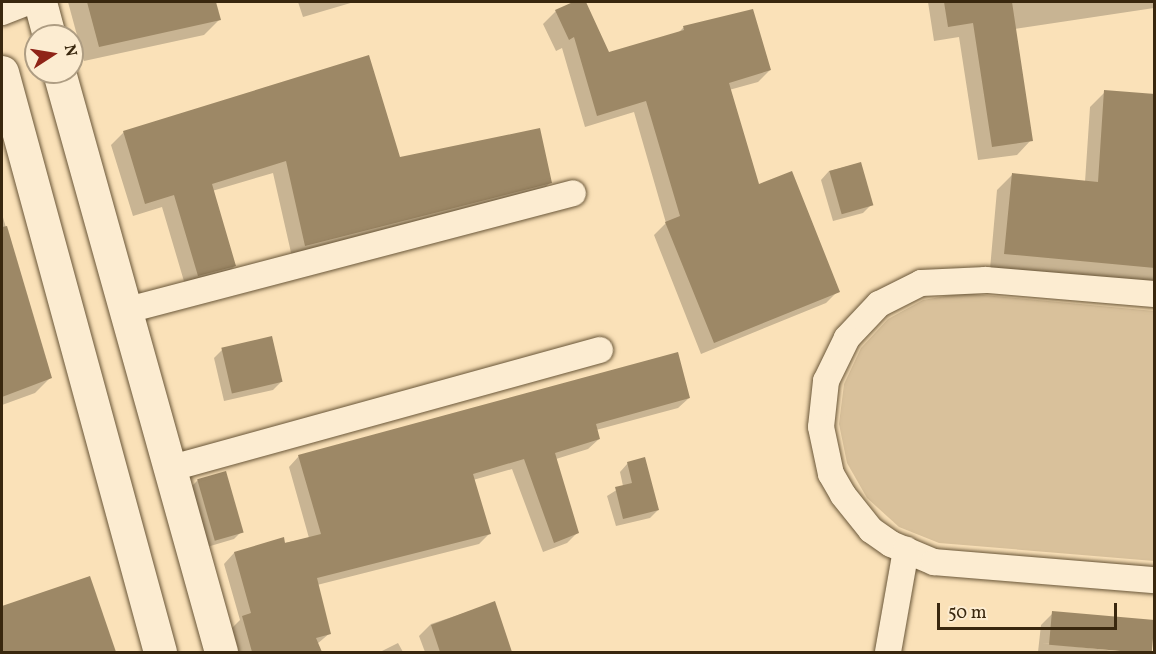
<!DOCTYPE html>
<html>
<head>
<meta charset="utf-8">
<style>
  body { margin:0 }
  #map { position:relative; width:1156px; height:654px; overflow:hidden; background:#fae1b8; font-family:Vollkorn,serif }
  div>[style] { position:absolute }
  .green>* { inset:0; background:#d9c19b }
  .shadow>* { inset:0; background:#0003 }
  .building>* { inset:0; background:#9d8866; transform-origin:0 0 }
  .roads { filter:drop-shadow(0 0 2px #695638) drop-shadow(0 0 2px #695638) }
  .street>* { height:26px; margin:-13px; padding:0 13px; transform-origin:13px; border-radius:13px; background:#fcecd1 }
  .secondary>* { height:33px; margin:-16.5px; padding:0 16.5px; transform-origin:16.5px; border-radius:16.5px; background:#fcecd1 }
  span { translate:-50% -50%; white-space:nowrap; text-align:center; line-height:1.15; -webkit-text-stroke:6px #fcecd1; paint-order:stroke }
  .frame { position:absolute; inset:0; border:3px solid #39270e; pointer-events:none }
  .north { position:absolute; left:24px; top:24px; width:60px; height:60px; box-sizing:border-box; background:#fcecd1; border:2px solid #ae9d83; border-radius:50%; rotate:78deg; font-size:16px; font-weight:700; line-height:24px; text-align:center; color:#39270e }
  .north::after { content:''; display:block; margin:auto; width:21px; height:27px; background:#8f2418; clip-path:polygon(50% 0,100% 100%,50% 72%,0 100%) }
  .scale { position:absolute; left:937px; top:603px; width:180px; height:27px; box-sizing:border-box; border:3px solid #39270e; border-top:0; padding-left:8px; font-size:18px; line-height:21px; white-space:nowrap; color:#39270e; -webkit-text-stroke:4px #fcecd1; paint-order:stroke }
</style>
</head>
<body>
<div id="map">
  <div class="green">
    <div style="clip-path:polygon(963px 293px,1154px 311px,1154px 561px,939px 543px,899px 527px,867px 498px,847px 463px,839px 424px,844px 384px,861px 348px,888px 319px,923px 300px)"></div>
  </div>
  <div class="shadow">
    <div style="clip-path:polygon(68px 2px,215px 2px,219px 20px,204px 35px,84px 61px)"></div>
    <div style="clip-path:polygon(298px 2px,354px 2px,303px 17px)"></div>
    <div style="clip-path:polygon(576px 2px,585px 2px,609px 54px,678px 33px,683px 28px,752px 11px,770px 70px,758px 82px,729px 90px,758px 186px,838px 291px,826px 303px,701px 354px,654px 235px,666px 223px,634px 112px,585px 127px,562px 48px,556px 51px,543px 24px,556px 11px)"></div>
    <div style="clip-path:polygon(928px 2px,1154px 2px,1154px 8px,1015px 29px,1031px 140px,1017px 155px,978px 160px,959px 37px,934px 41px)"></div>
    <div style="clip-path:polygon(1105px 92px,1154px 96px,1154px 284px,990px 269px,997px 190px,1012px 175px,1085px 182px,1090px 107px)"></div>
    <div style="clip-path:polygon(124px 132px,399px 158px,550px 183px,537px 195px,292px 257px,273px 173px,212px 191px,235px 266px,222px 278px,186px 288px,162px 207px,133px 216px,111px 145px)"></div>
    <div style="clip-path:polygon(860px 163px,871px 205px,863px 213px,833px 221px,821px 180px,829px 171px)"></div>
    <div style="clip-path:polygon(2px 214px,50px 378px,35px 393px,2px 405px)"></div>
    <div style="clip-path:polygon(222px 350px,282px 381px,273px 390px,224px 401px,214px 358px)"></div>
    <div style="clip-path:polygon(689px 398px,678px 408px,596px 430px,599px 439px,588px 449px,556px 459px,577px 533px,567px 543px,543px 552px,512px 469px,473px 480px,489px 534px,479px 544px,317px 585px,330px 633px,317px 644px,320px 652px,239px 652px,232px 628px,240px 620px,224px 564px,234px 553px,309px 538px,289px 467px,299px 456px)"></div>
    <div style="clip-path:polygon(628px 463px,658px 510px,650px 518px,616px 526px,607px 496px,623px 486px,620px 472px)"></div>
    <div style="clip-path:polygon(198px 480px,242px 531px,234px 539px,207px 547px,190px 488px)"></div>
    <div style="clip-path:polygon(89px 578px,115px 652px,2px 652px,2px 608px)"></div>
    <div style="clip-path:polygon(494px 603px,508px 652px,425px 652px,419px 636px,431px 624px)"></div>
    <div style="clip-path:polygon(1053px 613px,1154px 652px,1042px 643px,1125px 652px,1038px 652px,1041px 625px)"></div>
    <div style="clip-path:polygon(398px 643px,403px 652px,380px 652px)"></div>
  </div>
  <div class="building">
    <div style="clip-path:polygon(87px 2px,216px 2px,221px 20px,99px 47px)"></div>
    <div style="clip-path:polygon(573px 2px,586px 2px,609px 52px,684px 30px,683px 26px,753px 9px,771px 70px,729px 83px,759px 184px,792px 171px,840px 292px,714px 343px,665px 222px,680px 216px,646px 101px,597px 116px,574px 37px,569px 40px,555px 10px)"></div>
    <div style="clip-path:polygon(944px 2px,1012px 2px,1033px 141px,992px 147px,973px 23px,948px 27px)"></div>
    <div style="clip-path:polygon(369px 55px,400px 157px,540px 128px,552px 183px,305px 246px,286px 161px,212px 184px,236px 266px,198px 276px,174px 195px,145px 204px,123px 131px)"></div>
    <div style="clip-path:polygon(1104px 90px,1155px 94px,1155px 268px,1004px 254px,1012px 173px,1098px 182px)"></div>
    <div style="left:861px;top:162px;width:45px;height:33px;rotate:74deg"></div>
    <div style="clip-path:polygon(7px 226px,52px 378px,2px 397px,2px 227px)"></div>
    <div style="left:272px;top:336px;width:47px;height:52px;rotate:77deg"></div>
    <div style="clip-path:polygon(678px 352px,690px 398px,596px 424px,600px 439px,555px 453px,579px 533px,554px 543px,524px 459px,473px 474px,491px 534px,317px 578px,331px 634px,316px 638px,322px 652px,252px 652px,242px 616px,251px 613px,234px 552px,284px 537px,285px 543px,321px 534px,298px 455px)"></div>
    <div style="clip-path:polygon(645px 457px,659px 510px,623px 519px,615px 487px,632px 483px,627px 462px)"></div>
    <div style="left:226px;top:471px;width:64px;height:30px;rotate:74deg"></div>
    <div style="clip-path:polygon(90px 576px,116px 652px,2px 652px,2px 606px)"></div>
    <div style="clip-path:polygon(495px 601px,512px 652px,440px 652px,431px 625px)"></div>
    <div style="left:1052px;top:611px;width:103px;height:34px;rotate:5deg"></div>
  </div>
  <div class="roads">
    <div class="street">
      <div style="left:2px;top:12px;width:28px;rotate:-21deg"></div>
      <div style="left:1154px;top:294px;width:169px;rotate:-175.2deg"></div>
      <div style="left:986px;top:280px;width:65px;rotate:177.4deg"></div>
      <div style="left:921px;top:283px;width:47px;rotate:153.4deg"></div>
      <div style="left:879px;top:304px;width:47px;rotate:133.3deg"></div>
      <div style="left:847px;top:338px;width:48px;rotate:116deg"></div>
      <div style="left:826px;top:381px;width:46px;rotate:96.2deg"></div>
      <div style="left:821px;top:427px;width:48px;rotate:78deg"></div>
      <div style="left:831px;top:474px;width:24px;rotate:60deg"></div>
      <div style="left:843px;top:495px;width:45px;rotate:51.3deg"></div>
      <div style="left:871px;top:530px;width:24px;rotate:35deg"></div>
      <div style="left:891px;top:544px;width:47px;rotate:22.7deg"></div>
      <div style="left:934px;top:562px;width:221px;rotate:4.7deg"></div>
      <div style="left:124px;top:311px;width:464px;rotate:-14.7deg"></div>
      <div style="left:168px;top:469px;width:448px;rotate:-15.4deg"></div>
      <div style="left:888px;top:652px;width:104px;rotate:-80deg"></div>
    </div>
    <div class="secondary">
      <div style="left:40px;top:2px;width:35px;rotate:75deg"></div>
      <div style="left:2px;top:72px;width:601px;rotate:74.76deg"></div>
      <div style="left:59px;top:72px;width:602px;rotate:74.39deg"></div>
    </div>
  </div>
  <div class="frame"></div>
  <div class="north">N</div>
  <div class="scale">50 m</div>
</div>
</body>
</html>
